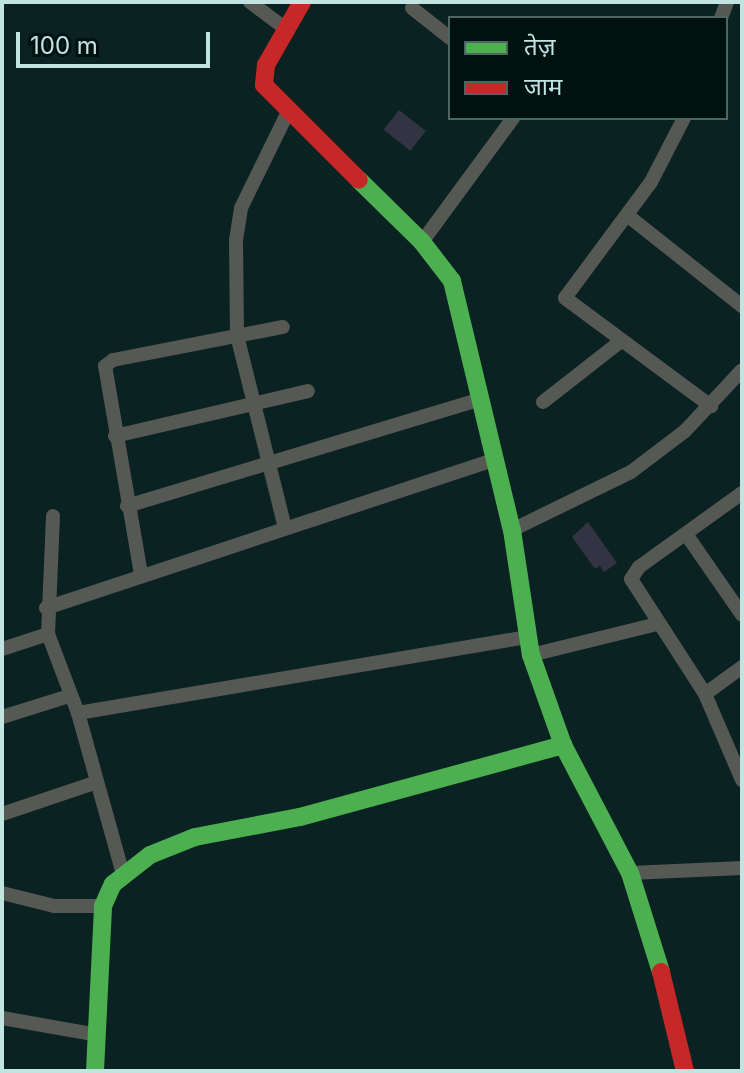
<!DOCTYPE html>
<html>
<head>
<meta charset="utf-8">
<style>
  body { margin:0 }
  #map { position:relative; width:744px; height:1073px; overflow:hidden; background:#0a2221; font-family:Inter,"Noto Sans Devanagari",sans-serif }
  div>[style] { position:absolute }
  .building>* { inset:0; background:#323443; transform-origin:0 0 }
  .street>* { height:14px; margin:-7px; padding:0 7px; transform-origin:7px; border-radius:7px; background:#565853 }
  .fast>* { height:18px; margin:-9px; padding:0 9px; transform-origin:9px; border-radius:9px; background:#4caf50 }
  .jam>* { height:18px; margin:-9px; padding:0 9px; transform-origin:9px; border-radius:9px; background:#c62828 }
  span { translate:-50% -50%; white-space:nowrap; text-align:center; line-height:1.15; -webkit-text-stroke:7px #001210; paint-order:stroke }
  .frame { position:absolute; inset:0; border:4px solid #c1e4e1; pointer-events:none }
  .legend { position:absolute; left:448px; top:16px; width:280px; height:104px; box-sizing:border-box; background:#001210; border:2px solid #4d6664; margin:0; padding:10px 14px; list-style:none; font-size:24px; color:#c1e4e1 }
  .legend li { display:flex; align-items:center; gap:16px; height:40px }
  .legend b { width:40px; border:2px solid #4d6664 }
  .scale { position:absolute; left:16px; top:32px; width:194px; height:36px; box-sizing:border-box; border:4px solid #c1e4e1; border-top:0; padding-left:10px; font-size:24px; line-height:28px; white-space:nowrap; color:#c1e4e1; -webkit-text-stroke:6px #001210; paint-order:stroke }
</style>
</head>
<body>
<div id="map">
  <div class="building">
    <div style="left:399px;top:110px;width:34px;height:25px;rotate:38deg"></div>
    <div style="clip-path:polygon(588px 522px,617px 563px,604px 572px,600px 566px,595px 569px,572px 537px)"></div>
  </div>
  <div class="street">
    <div style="left:250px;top:2px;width:45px;rotate:36.9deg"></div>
    <div style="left:412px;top:8px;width:48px;rotate:38.3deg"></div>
    <div style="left:721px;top:18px;width:17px;rotate:-69deg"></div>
    <div style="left:684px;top:118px;width:72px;rotate:117.3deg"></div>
    <div style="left:651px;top:182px;width:144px;rotate:126.6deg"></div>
    <div style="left:565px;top:298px;width:182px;rotate:36.5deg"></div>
    <div style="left:627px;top:215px;width:147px;rotate:38.4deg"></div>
    <div style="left:422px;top:242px;width:154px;rotate:-53.7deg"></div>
    <div style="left:543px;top:402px;width:99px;rotate:-38deg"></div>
    <div style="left:115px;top:436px;width:198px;rotate:-13.1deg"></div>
    <div style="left:742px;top:493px;width:127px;rotate:144.3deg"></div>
    <div style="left:639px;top:567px;width:14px;rotate:124deg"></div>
    <div style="left:631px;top:579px;width:137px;rotate:57.2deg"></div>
    <div style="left:705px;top:694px;width:94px;rotate:66.7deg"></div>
    <div style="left:127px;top:506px;width:370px;rotate:-16.8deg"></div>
    <div style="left:53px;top:516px;width:118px;rotate:92.4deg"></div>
    <div style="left:48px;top:634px;width:85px;rotate:69.2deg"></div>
    <div style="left:78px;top:713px;width:167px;rotate:74.4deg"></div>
    <div style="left:285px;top:528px;width:199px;rotate:-104deg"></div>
    <div style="left:237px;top:335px;width:95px;rotate:-90.6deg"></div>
    <div style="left:236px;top:240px;width:32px;rotate:-81deg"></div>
    <div style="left:241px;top:208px;width:107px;rotate:-63.9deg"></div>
    <div style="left:512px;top:530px;width:132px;rotate:-26deg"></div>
    <div style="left:631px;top:472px;width:68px;rotate:-37.2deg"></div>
    <div style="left:685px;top:431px;width:83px;rotate:-46.9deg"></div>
    <div style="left:686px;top:534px;width:98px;rotate:55.3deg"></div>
    <div style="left:141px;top:574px;width:211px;rotate:-99.8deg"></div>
    <div style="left:105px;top:366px;width:10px;rotate:-37deg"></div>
    <div style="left:113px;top:360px;width:173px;rotate:-11deg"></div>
    <div style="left:46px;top:608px;width:474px;rotate:-18.3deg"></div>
    <div style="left:2px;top:649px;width:48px;rotate:-18.1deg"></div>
    <div style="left:531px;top:655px;width:130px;rotate:-13.8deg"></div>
    <div style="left:705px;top:694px;width:46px;rotate:-36.1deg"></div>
    <div style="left:78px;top:713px;width:455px;rotate:-9.6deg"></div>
    <div style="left:2px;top:717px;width:70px;rotate:-17.4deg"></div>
    <div style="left:2px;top:814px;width:100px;rotate:-18.6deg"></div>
    <div style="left:630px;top:873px;width:112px;rotate:-2.6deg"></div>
    <div style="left:2px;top:893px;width:54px;rotate:14deg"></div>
    <div style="left:54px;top:906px;width:49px"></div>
    <div style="left:2px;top:1018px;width:97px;rotate:10deg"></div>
  </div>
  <div class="fast">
    <div style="left:359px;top:180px;width:88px;rotate:44.5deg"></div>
    <div style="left:422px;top:242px;width:49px;rotate:52.4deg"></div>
    <div style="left:452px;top:281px;width:256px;rotate:76.5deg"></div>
    <div style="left:512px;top:530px;width:126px;rotate:81.4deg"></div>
    <div style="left:531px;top:655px;width:96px;rotate:70.4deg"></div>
    <div style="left:563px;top:745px;width:144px;rotate:62.4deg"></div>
    <div style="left:630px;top:873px;width:104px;rotate:72.6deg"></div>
    <div style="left:95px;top:1071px;width:165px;rotate:-87.2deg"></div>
    <div style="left:103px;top:906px;width:24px;rotate:-66deg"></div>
    <div style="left:113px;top:884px;width:47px;rotate:-38.1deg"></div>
    <div style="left:150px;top:855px;width:48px;rotate:-21.8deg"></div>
    <div style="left:195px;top:837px;width:107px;rotate:-10.8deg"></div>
    <div style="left:300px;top:817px;width:273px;rotate:-15.3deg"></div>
  </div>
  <div class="jam">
    <div style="left:302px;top:2px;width:73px;rotate:119.7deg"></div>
    <div style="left:266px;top:65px;width:20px;rotate:96deg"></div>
    <div style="left:264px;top:85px;width:134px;rotate:45deg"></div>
    <div style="left:661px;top:972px;width:102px;rotate:76.4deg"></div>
  </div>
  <div class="frame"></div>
  <ul class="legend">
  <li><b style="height:10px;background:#4caf50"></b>तेज़</li>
  <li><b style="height:10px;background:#c62828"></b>जाम</li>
  </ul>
  <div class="scale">100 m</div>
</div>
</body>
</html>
